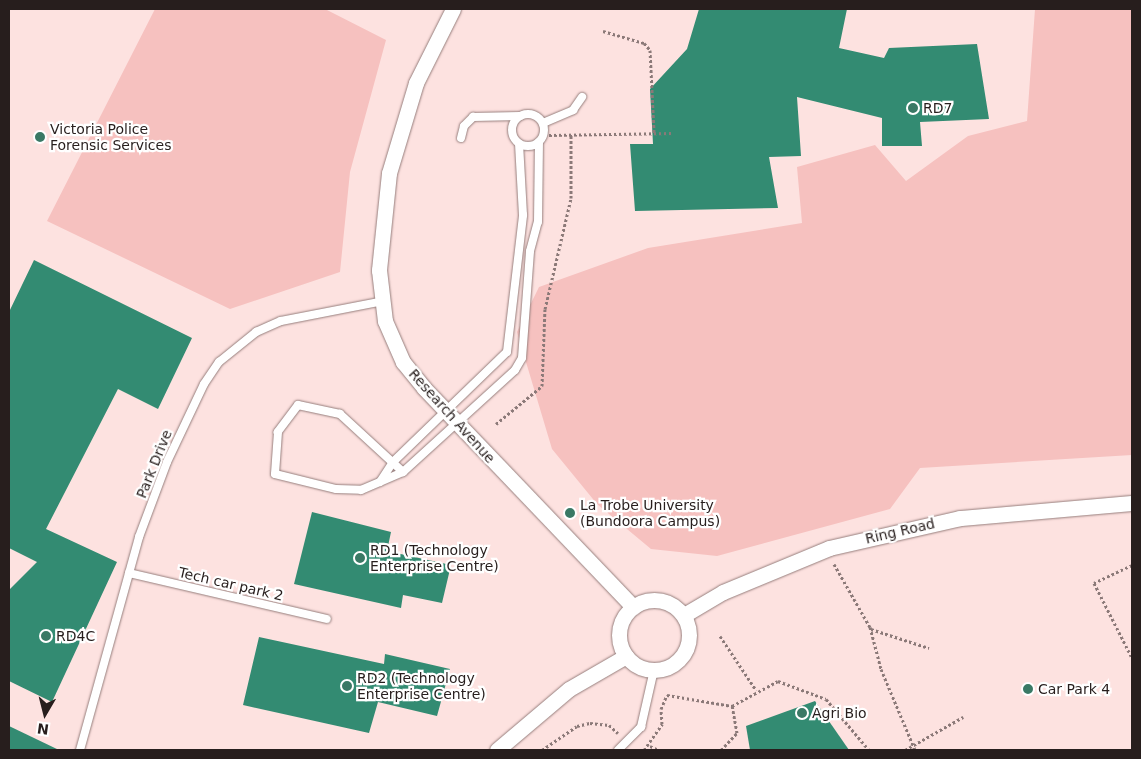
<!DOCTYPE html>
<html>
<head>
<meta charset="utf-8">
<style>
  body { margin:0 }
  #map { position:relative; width:1141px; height:759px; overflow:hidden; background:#fde2e0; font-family:"DejaVu Sans",sans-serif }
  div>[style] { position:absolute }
  .green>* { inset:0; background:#f6c1bf }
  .building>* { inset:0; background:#338b72 }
  .path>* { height:3px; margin-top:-1.5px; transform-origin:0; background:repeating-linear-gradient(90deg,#8b7978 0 2.5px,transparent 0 5px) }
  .roads { filter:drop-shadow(0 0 1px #967e7c) drop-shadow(0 0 1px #967e7c) }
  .lane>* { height:8px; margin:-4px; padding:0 4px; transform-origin:4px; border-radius:4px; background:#fff }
  .lane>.ring { margin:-4px; padding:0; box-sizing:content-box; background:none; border:8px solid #fff; border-radius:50% }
  .street>* { height:15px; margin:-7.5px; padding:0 7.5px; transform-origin:7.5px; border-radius:7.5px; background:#fff }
  .street>.ring { margin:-7.5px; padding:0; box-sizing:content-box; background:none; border:15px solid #fff; border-radius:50% }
  .dots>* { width:14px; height:14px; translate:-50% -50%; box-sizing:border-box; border:2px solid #fff; border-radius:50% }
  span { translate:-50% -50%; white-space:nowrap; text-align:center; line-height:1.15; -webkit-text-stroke:4.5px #fff; paint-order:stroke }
  .poi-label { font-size:14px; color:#271e1d }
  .left { translate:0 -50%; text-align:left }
  .street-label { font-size:14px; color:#271e1d }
  .frame { position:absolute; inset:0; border:10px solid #271e1d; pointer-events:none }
  .north { position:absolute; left:20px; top:689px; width:50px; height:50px; -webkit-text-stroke:4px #fff; paint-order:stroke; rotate:188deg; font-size:14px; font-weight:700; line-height:20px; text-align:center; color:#271e1d }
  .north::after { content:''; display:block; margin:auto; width:18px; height:22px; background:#271e1d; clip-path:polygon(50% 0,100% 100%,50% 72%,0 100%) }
</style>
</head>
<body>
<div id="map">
  <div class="green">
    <div style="clip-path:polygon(155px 9px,325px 9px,386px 40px,350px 172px,340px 272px,230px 309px,47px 221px)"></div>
    <div style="clip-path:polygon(1035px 9px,1132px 9px,1132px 455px,920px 468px,890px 509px,717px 556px,651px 549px,597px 504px,552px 449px,517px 332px,539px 287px,648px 248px,802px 223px,797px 167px,875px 145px,906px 181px,968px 136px,1027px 121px)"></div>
  </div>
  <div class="building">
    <div style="clip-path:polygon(699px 9px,847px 9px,839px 48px,884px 58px,889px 48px,977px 44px,989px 119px,920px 122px,922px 146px,882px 146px,882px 118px,797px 97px,801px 156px,769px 157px,778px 208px,635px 211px,630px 144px,653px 144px,650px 89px,687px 49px)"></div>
    <div style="clip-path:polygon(34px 260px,192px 338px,158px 409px,118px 389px,46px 529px,117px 562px,52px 702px,9px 681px,9px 590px,37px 562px,9px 548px,9px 312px)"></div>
    <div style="clip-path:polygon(312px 512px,391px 532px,387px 551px,451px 565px,442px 603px,403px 595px,401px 608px,294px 584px)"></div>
    <div style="clip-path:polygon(259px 637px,384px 664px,385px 654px,450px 669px,437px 716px,378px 702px,369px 733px,243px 705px)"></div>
    <div style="clip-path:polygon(815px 701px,849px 750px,750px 750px,746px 726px)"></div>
    <div style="clip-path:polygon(9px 726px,59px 750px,9px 750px)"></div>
  </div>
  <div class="path">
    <div style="left:603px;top:31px;width:43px;rotate:16.3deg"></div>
    <div style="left:644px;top:43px;width:9px;rotate:49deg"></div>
    <div style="left:650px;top:50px;width:83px;rotate:87.2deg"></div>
    <div style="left:549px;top:135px;width:125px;rotate:-0.9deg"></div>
    <div style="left:496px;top:424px;width:60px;rotate:-39.6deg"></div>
    <div style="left:542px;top:386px;width:77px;rotate:-87.8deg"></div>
    <div style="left:545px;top:309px;width:114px;rotate:-76.8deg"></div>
    <div style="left:571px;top:198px;width:63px;rotate:-90deg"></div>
    <div style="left:834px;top:564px;width:73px;rotate:60.3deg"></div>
    <div style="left:870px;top:627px;width:43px;rotate:75.3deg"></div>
    <div style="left:881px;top:669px;width:88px;rotate:67.2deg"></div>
    <div style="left:1132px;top:565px;width:42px;rotate:154.7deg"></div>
    <div style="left:1094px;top:583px;width:84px;rotate:63.1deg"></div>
    <div style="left:871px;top:629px;width:61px;rotate:18.1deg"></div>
    <div style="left:720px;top:636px;width:65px;rotate:56.3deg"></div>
    <div style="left:650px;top:746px;width:10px;rotate:24deg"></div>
    <div style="left:542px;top:750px;width:42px;rotate:-34.4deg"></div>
    <div style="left:577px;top:726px;width:13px;rotate:-13deg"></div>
    <div style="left:590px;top:723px;width:19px;rotate:6deg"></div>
    <div style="left:609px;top:725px;width:12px;rotate:42deg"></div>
    <div style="left:644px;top:750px;width:32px;rotate:-55deg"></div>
    <div style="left:662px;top:724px;width:15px;rotate:-94deg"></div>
    <div style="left:661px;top:709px;width:15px;rotate:-67deg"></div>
    <div style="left:667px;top:695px;width:66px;rotate:9.6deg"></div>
    <div style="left:732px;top:706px;width:52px;rotate:-28.5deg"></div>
    <div style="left:778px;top:681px;width:51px;rotate:20.6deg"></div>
    <div style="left:826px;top:699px;width:67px;rotate:49.9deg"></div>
    <div style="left:721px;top:750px;width:23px;rotate:-47deg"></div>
    <div style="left:737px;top:733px;width:27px;rotate:-100deg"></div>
    <div style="left:905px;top:750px;width:67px;rotate:-29.6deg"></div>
  </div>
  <div class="roads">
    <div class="lane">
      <div class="ring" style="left:512px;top:114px;width:24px;height:24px"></div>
      <div style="left:543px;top:123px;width:33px;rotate:-23deg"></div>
      <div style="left:573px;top:110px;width:16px;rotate:-55deg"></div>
      <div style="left:461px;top:138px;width:12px;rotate:-76deg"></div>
      <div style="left:464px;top:126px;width:13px;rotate:-45deg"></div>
      <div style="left:473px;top:117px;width:47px;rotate:-1.2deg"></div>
      <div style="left:403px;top:472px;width:86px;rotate:-137.4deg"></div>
      <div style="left:340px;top:414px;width:43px;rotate:-167.9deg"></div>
      <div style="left:298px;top:405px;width:34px;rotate:127deg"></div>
      <div style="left:278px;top:432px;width:42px;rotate:94.1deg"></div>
      <div style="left:275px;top:474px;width:63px;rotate:13.8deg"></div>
      <div style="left:336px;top:489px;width:25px;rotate:2deg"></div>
      <div style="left:361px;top:490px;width:46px;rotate:-23.2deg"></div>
      <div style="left:403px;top:472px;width:151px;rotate:-42.3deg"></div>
      <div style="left:515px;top:370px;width:14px;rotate:-60deg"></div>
      <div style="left:522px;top:358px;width:107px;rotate:-85.7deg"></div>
      <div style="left:530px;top:251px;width:30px;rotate:-75deg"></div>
      <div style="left:538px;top:222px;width:80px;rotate:-89.3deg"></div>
      <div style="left:380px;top:482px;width:24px;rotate:-57deg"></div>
      <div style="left:393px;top:462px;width:158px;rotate:-44deg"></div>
      <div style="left:507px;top:352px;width:138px;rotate:-83.3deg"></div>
      <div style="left:523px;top:215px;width:71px;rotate:-93.2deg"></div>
      <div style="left:129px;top:573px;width:203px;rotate:13.1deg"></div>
      <div style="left:80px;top:750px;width:221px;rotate:-74.5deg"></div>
      <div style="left:139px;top:537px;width:80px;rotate:-69.5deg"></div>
      <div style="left:167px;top:462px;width:86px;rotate:-64.6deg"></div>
      <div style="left:204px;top:384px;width:27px;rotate:-56deg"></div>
      <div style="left:219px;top:362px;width:48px;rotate:-39deg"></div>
      <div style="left:256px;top:332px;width:27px;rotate:-24deg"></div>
      <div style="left:281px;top:321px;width:100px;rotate:-11deg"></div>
      <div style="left:618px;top:750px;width:33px;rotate:-45deg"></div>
      <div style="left:641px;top:727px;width:58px;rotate:-77.2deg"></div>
    </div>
    <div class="street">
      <div style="left:453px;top:9px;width:83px;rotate:116.6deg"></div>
      <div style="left:416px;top:83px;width:94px;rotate:106.7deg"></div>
      <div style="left:389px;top:173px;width:98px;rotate:95.9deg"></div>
      <div style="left:379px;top:270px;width:51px;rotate:83.3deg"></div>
      <div style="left:385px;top:321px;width:45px;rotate:66.3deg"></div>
      <div style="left:403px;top:362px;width:33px;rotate:51deg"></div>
      <div style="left:424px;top:388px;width:303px;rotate:46.3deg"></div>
      <div class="ring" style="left:619px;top:600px;width:55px;height:55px"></div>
      <div style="left:684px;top:615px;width:45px;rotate:-30.5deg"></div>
      <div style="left:723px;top:592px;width:115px;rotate:-22.5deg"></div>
      <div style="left:829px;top:548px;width:134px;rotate:-12.9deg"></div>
      <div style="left:960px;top:518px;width:173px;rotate:-5deg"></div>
      <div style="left:497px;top:750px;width:94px;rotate:-40.3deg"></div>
      <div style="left:569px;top:689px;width:66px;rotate:-30.1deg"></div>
    </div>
  </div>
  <div class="dots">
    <div style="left:913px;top:108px;background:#3a7965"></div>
    <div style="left:40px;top:137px;background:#3a7965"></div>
    <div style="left:570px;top:513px;background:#3a7965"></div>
    <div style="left:360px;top:558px;background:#3a7965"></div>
    <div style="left:46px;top:636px;background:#3a7965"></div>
    <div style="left:347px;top:686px;background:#3a7965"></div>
    <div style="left:1028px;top:689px;background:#3a7965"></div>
    <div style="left:802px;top:713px;background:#3a7965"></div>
  </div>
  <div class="poi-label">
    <span class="left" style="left:923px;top:108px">RD7</span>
    <span class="left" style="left:50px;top:137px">Victoria Police<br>Forensic Services</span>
    <span class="left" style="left:580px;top:513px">La Trobe University<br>(Bundoora Campus)</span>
    <span class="left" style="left:370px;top:558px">RD1 (Technology<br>Enterprise Centre)</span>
    <span class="left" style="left:56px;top:636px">RD4C</span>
    <span class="left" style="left:357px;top:686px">RD2 (Technology<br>Enterprise Centre)</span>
    <span class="left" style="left:1038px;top:689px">Car Park 4</span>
    <span class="left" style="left:812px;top:713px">Agri Bio</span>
  </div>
  <div class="street-label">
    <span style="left:452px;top:416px;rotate:48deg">Research Avenue</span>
    <span style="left:154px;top:464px;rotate:-68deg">Park Drive</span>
    <span style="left:900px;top:531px;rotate:-13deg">Ring Road</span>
    <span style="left:231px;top:584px;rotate:13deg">Tech car park 2</span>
  </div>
  <div class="frame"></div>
  <div class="north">N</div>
</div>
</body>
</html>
